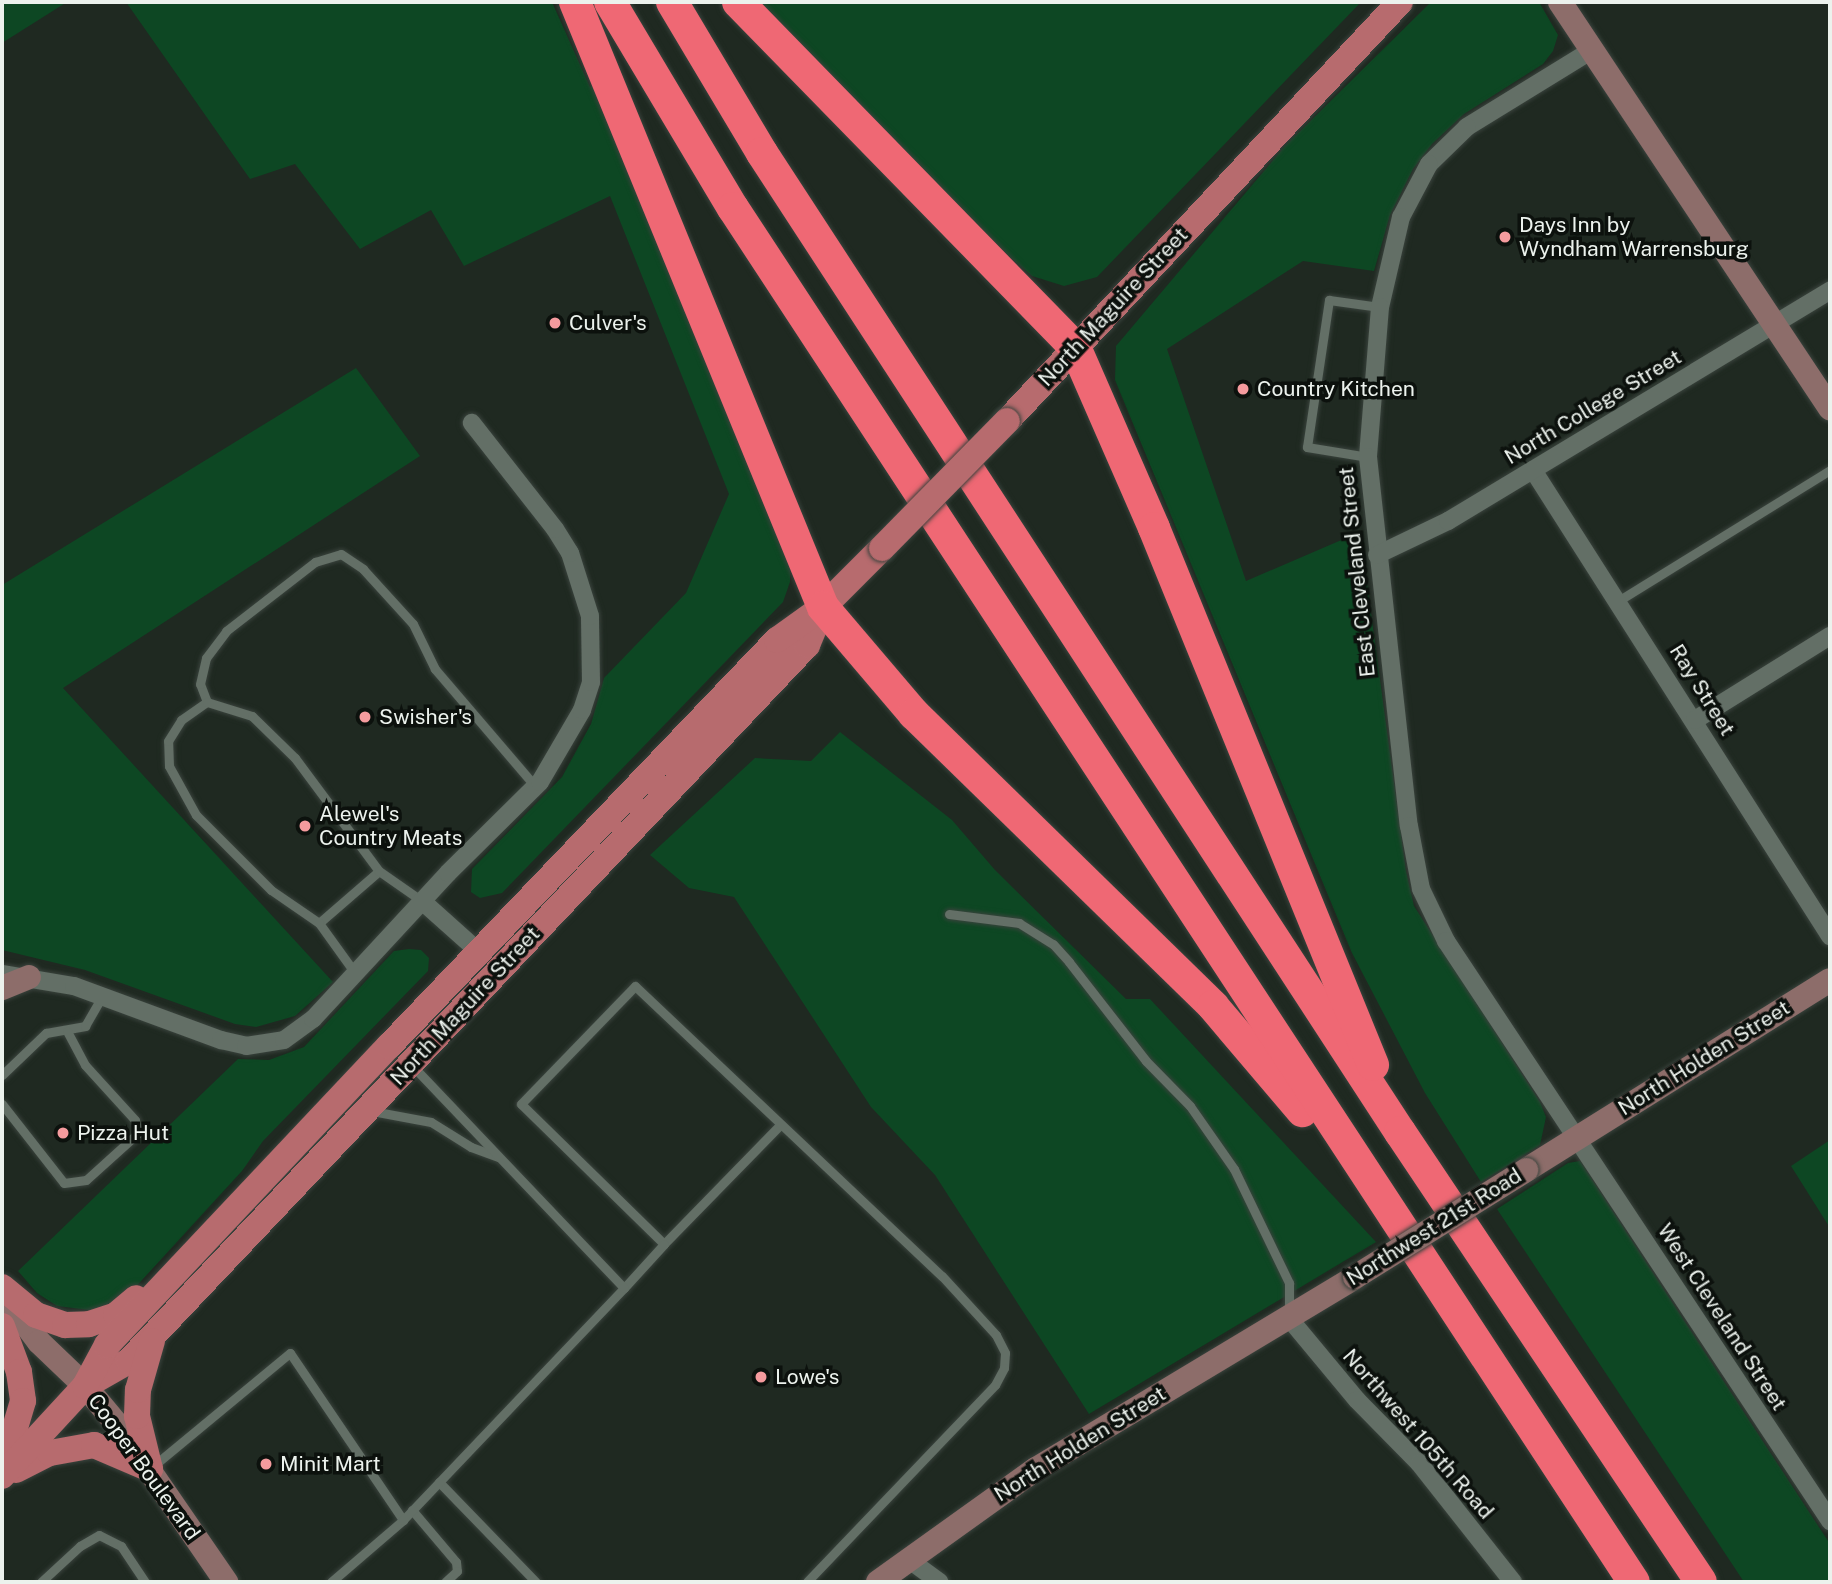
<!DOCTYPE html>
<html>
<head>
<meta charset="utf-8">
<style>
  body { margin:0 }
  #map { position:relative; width:1832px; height:1584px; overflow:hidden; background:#1f2921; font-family:"Public Sans",sans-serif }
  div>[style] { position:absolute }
  .green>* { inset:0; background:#0d4723 }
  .roads { filter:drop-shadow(0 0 2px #3a433d) drop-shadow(0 0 2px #3a433d) }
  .lane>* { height:9px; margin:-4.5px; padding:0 4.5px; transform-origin:4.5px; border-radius:4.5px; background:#636f66 }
  .street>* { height:18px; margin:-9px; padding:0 9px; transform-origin:9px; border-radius:9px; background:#636f66 }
  .secondary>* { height:24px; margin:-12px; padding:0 12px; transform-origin:12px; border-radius:12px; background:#8d6d6a }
  .primary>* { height:26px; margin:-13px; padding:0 13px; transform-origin:13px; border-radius:13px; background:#b76b6e }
  .highway>* { height:32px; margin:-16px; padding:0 16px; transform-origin:16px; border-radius:16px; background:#ef6874 }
  .bridges { filter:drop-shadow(0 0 2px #3a433d) drop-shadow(0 0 2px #3a433d) }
  .secondary-bridge>* { height:24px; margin:-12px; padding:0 12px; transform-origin:12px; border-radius:12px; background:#8d6d6a }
  .primary-bridge>* { height:26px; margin:-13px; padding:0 13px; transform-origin:13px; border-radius:13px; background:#b76b6e }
  .dots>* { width:19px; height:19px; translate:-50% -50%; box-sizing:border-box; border:4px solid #0c110d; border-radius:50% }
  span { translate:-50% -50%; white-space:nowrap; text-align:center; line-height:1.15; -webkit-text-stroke:7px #0c110d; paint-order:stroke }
  .poi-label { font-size:21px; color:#ecf2ed }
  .left { translate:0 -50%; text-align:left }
  .street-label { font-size:21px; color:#ecf2ed }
  .frame { position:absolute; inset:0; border:4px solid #ecf2ed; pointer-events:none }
</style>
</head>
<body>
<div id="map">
  <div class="green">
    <div style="clip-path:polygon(2px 2px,67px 2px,2px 43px)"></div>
    <div style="clip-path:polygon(126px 2px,552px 2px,590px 87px,597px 81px,790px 568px,790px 582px,783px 602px,502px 893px,480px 898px,471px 892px,472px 869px,562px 777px,591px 724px,604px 678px,686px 593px,729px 494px,610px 196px,464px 266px,431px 210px,360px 249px,295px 164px,250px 179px)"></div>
    <div style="clip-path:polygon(756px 2px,1361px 2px,1097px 277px,1064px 286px,1032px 276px,1009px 256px)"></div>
    <div style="clip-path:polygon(1431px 2px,1539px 2px,1558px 35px,1553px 51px,1543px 64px,1464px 114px,1432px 144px,1413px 169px,1390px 215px,1374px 271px,1303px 261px,1167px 349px,1246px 581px,1360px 532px,1406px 871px,1414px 906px,1540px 1102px,1546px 1117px,1540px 1145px,1481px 1182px,1425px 1093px,1352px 953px,1115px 380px,1116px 346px,1285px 146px)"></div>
    <div style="clip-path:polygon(356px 368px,420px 456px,63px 688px,333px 982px,295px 1016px,256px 1027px,235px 1024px,85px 970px,2px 950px,2px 585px)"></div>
    <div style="clip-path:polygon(840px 732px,952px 820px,995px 870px,1126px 999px,1150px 999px,1376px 1242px,1089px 1414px,935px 1175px,871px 1107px,734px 897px,689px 888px,650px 855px,755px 758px,811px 761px)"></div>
    <div style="clip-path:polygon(409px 949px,421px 950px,429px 958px,428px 971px,263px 1141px,242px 1171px,131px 1292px,97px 1311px,57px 1306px,37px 1293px,18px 1271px,238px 1059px,269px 1060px,304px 1047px,394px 951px)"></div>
    <div style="clip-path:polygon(1830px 1140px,1830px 1228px,1791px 1166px)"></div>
    <div style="clip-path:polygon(1580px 1161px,1830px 1544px,1830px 1582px,1744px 1582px,1497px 1209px,1568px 1163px)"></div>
  </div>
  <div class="roads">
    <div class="lane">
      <div style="left:1368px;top:457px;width:62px;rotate:-170.7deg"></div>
      <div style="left:1307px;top:447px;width:149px;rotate:-81.5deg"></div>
      <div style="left:1329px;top:300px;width:51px;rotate:7.8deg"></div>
      <div style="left:1618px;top:601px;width:249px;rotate:-31.7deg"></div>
      <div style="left:207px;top:702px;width:19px;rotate:-111deg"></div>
      <div style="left:200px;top:684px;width:27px;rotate:-77deg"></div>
      <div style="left:206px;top:658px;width:34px;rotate:-53deg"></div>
      <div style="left:226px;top:631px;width:113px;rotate:-37.8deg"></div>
      <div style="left:315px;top:562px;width:27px;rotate:-17deg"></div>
      <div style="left:341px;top:554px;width:27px;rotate:34deg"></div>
      <div style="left:363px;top:569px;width:74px;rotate:47.7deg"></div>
      <div style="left:413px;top:624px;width:50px;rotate:63.9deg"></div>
      <div style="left:435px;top:669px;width:154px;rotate:49.5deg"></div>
      <div style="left:949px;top:914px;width:71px;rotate:7.3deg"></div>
      <div style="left:1019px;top:923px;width:40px;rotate:32deg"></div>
      <div style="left:1053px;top:944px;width:24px;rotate:48deg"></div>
      <div style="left:1069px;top:962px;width:125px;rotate:52.1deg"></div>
      <div style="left:1146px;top:1061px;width:63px;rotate:45.6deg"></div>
      <div style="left:1190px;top:1106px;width:77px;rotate:55.1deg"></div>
      <div style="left:1234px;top:1169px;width:127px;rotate:64.2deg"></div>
      <div style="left:1289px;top:1283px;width:29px;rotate:90deg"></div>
      <div style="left:319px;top:923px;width:79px;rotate:-40.9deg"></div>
      <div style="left:355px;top:973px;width:62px;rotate:-125.8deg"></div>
      <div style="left:319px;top:923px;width:58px;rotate:-145.5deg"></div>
      <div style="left:271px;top:890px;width:106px;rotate:-135deg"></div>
      <div style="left:196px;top:815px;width:56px;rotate:-118.9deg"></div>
      <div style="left:169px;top:766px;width:25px;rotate:-92deg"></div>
      <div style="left:168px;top:741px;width:25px;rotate:-58deg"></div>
      <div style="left:181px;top:720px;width:32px;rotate:-35deg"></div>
      <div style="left:207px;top:702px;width:47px;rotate:17.3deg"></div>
      <div style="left:252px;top:716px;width:60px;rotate:44.3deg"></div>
      <div style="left:295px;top:758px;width:141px;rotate:53.4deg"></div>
      <div style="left:379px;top:871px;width:52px;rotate:34.9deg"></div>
      <div style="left:2px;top:1075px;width:61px;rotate:-43.7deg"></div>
      <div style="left:46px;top:1033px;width:40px;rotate:-10deg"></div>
      <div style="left:85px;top:1026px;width:34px;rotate:-60deg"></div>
      <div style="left:2px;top:1104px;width:100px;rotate:51.9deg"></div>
      <div style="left:64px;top:1183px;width:22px;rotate:-8deg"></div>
      <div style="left:86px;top:1180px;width:70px;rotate:-42.1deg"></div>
      <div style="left:138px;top:1133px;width:13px;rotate:-103deg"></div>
      <div style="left:135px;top:1120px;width:74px;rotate:-132.3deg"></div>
      <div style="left:85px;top:1065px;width:38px;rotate:-118deg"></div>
      <div style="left:372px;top:1111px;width:60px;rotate:10.6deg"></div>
      <div style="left:431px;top:1122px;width:47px;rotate:32deg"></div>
      <div style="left:471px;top:1147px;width:29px;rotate:20deg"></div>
      <div style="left:779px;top:1126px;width:165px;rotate:134.3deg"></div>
      <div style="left:664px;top:1244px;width:200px;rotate:-135.6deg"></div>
      <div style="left:521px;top:1104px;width:164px;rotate:-46deg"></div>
      <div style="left:635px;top:986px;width:422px;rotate:43.4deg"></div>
      <div style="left:942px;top:1276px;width:80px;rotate:47.5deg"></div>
      <div style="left:996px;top:1335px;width:20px;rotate:63deg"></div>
      <div style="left:1005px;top:1353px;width:15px;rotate:94deg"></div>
      <div style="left:1004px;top:1368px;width:19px;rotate:118deg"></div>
      <div style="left:995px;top:1385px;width:272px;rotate:133.7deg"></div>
      <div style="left:624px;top:1288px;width:59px;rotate:-47.7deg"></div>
      <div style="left:152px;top:1467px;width:179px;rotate:-39.6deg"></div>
      <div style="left:290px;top:1353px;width:202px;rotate:55.9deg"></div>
      <div style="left:439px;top:1482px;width:139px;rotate:45.9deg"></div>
      <div style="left:412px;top:1510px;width:68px;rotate:49.8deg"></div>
      <div style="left:456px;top:1562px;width:9px;rotate:84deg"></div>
      <div style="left:457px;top:1571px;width:16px;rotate:137deg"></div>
      <div style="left:41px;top:1582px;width:53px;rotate:-42.7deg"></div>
      <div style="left:80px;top:1546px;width:22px;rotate:-30deg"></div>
      <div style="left:99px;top:1535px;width:25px;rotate:27deg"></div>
      <div style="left:121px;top:1546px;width:43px;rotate:56.3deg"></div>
      <div style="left:331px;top:1582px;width:95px;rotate:-40.7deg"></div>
      <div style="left:403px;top:1520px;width:320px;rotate:-46.4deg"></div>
      <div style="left:624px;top:1288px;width:308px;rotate:-133.6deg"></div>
    </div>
    <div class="street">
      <div style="left:1592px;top:50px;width:147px;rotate:148.4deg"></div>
      <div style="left:1467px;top:127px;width:53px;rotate:135.8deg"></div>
      <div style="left:1429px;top:164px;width:60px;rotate:117.8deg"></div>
      <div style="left:1401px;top:217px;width:92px;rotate:103.1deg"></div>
      <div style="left:1380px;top:307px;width:150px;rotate:94.6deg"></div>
      <div style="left:1368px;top:457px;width:371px;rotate:83.7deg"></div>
      <div style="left:1409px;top:826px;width:64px;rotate:79.2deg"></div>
      <div style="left:1421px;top:889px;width:58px;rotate:64.3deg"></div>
      <div style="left:1446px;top:941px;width:696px;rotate:56.49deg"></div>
      <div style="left:1533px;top:470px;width:553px;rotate:57.49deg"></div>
      <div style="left:1377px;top:555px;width:79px;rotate:-25.6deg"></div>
      <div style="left:1448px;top:521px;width:446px;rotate:-31.1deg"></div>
      <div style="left:1695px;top:720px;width:159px;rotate:-31.9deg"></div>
      <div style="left:422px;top:901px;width:76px;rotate:41.8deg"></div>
      <div style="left:2px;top:974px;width:73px;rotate:9.5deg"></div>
      <div style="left:74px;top:986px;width:157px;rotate:20.2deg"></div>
      <div style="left:221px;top:1040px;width:26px;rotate:13deg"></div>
      <div style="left:246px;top:1046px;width:38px;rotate:-9deg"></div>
      <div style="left:284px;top:1040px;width:36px;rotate:-36deg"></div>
      <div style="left:313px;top:1019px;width:199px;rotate:-47.2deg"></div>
      <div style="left:448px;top:873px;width:129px;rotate:-44.7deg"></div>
      <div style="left:540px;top:782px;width:83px;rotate:-59.7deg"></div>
      <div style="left:582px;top:710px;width:29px;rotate:-72deg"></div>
      <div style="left:591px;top:682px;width:66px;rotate:-90.9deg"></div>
      <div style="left:590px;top:616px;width:66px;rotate:-107.6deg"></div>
      <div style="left:570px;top:553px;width:28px;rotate:-122deg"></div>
      <div style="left:555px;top:529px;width:135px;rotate:-128.1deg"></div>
      <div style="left:1288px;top:1317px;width:108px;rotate:50.3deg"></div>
      <div style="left:1357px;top:1400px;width:88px;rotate:45.5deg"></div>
      <div style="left:1419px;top:1463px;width:152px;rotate:51.7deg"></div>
      <div style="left:908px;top:1559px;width:39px;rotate:36deg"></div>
    </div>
    <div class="secondary">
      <div style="left:1560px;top:2px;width:488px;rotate:56.4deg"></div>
      <div style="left:2px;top:988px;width:29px;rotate:-22deg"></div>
      <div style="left:1526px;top:1170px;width:358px;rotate:-32deg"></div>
      <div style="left:2px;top:1293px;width:61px;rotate:52.9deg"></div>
      <div style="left:39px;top:1342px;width:64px;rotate:43.7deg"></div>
      <div style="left:85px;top:1386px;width:56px;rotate:50.1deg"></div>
      <div style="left:121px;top:1429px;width:186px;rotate:55.5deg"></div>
      <div style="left:878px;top:1582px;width:194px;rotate:-35.6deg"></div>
      <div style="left:1036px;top:1469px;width:372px;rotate:-31deg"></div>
    </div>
    <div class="primary">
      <div style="left:1007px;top:421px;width:574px;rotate:-46.83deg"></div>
      <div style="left:2px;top:1287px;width:44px;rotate:39.5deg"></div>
      <div style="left:36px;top:1315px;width:31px;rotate:19deg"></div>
      <div style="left:65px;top:1325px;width:24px;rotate:-2deg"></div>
      <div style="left:89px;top:1324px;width:28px;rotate:-18deg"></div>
      <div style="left:116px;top:1315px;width:26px;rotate:-40deg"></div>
      <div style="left:2px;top:1326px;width:49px;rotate:69.7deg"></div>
      <div style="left:19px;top:1372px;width:29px;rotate:82deg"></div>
      <div style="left:23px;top:1401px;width:70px;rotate:106.6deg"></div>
      <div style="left:85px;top:1386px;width:51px;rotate:-29.6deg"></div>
      <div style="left:129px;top:1361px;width:986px;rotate:-46.56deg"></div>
      <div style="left:807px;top:645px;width:41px;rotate:-67.2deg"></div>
      <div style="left:150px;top:1469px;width:55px;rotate:-103.8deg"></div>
      <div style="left:137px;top:1416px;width:26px;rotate:-88deg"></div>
      <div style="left:138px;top:1390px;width:51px;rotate:-74.1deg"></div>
      <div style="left:16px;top:1470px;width:38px;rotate:-27deg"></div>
      <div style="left:50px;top:1453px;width:45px;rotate:-10.3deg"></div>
      <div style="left:94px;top:1445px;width:61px;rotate:23.2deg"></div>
      <div style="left:2px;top:1476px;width:122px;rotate:-47.3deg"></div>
      <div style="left:85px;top:1386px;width:47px;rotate:-61.8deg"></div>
      <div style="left:107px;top:1345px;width:411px;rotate:-46.7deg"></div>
      <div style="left:389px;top:1046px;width:562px;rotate:-46.3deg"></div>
      <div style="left:777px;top:640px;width:57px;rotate:-35.7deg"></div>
      <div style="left:823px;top:607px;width:83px;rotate:-45deg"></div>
    </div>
    <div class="highway">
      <div style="left:575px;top:2px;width:654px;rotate:67.71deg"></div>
      <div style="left:823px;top:607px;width:140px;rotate:49.6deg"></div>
      <div style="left:914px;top:714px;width:418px;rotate:44.3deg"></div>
      <div style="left:1213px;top:1006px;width:138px;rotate:49.7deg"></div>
      <div style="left:610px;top:2px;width:240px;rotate:59.2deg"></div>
      <div style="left:733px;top:208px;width:1643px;rotate:56.75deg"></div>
      <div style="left:672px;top:2px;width:176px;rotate:59.2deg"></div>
      <div style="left:762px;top:153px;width:1169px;rotate:56.91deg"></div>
      <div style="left:1400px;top:1132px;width:541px;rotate:56.22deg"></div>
      <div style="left:738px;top:2px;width:482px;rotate:45.7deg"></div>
      <div style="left:1075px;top:347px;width:197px;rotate:66.4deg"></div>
      <div style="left:1154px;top:528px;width:580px;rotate:67.81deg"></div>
    </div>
  </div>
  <div class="bridges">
    <div class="secondary-bridge">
      <div style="left:1355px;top:1277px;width:202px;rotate:-32deg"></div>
    </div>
    <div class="primary-bridge">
      <div style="left:882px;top:548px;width:178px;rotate:-45.5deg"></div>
    </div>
  </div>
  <div class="dots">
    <div style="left:1505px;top:237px;background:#f59b9e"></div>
    <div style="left:555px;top:323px;background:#f59b9e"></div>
    <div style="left:1243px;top:389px;background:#f59b9e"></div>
    <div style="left:365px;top:717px;background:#f59b9e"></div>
    <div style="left:305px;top:826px;background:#f59b9e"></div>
    <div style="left:63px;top:1133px;background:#f59b9e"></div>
    <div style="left:761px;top:1377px;background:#f59b9e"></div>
    <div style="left:266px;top:1464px;background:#f59b9e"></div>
  </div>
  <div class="poi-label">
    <span class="left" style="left:1519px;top:237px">Days Inn by<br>Wyndham Warrensburg</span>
    <span class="left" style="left:569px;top:323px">Culver's</span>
    <span class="left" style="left:1257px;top:389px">Country Kitchen</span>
    <span class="left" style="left:379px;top:717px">Swisher's</span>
    <span class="left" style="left:319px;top:826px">Alewel's<br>Country Meats</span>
    <span class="left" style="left:77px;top:1133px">Pizza Hut</span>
    <span class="left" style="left:775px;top:1377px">Lowe's</span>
    <span class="left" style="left:280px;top:1464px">Minit Mart</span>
  </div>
  <div class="street-label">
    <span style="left:1113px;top:307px;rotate:-47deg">North Maguire Street</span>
    <span style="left:1593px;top:407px;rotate:-31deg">North College Street</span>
    <span style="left:1357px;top:572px;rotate:-96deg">East Cleveland Street</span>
    <span style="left:1702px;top:690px;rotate:58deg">Ray Street</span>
    <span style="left:465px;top:1006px;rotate:-47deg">North Maguire Street</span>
    <span style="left:1704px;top:1058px;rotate:-32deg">North Holden Street</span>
    <span style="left:1434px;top:1227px;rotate:-32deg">Northwest 21st Road</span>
    <span style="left:1722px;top:1317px;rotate:57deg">West Cleveland Street</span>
    <span style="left:1418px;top:1434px;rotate:49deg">Northwest 105th Road</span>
    <span style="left:1080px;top:1444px;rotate:-32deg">North Holden Street</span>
    <span style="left:144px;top:1467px;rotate:54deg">Cooper Boulevard</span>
  </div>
  <div class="frame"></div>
</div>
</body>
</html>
